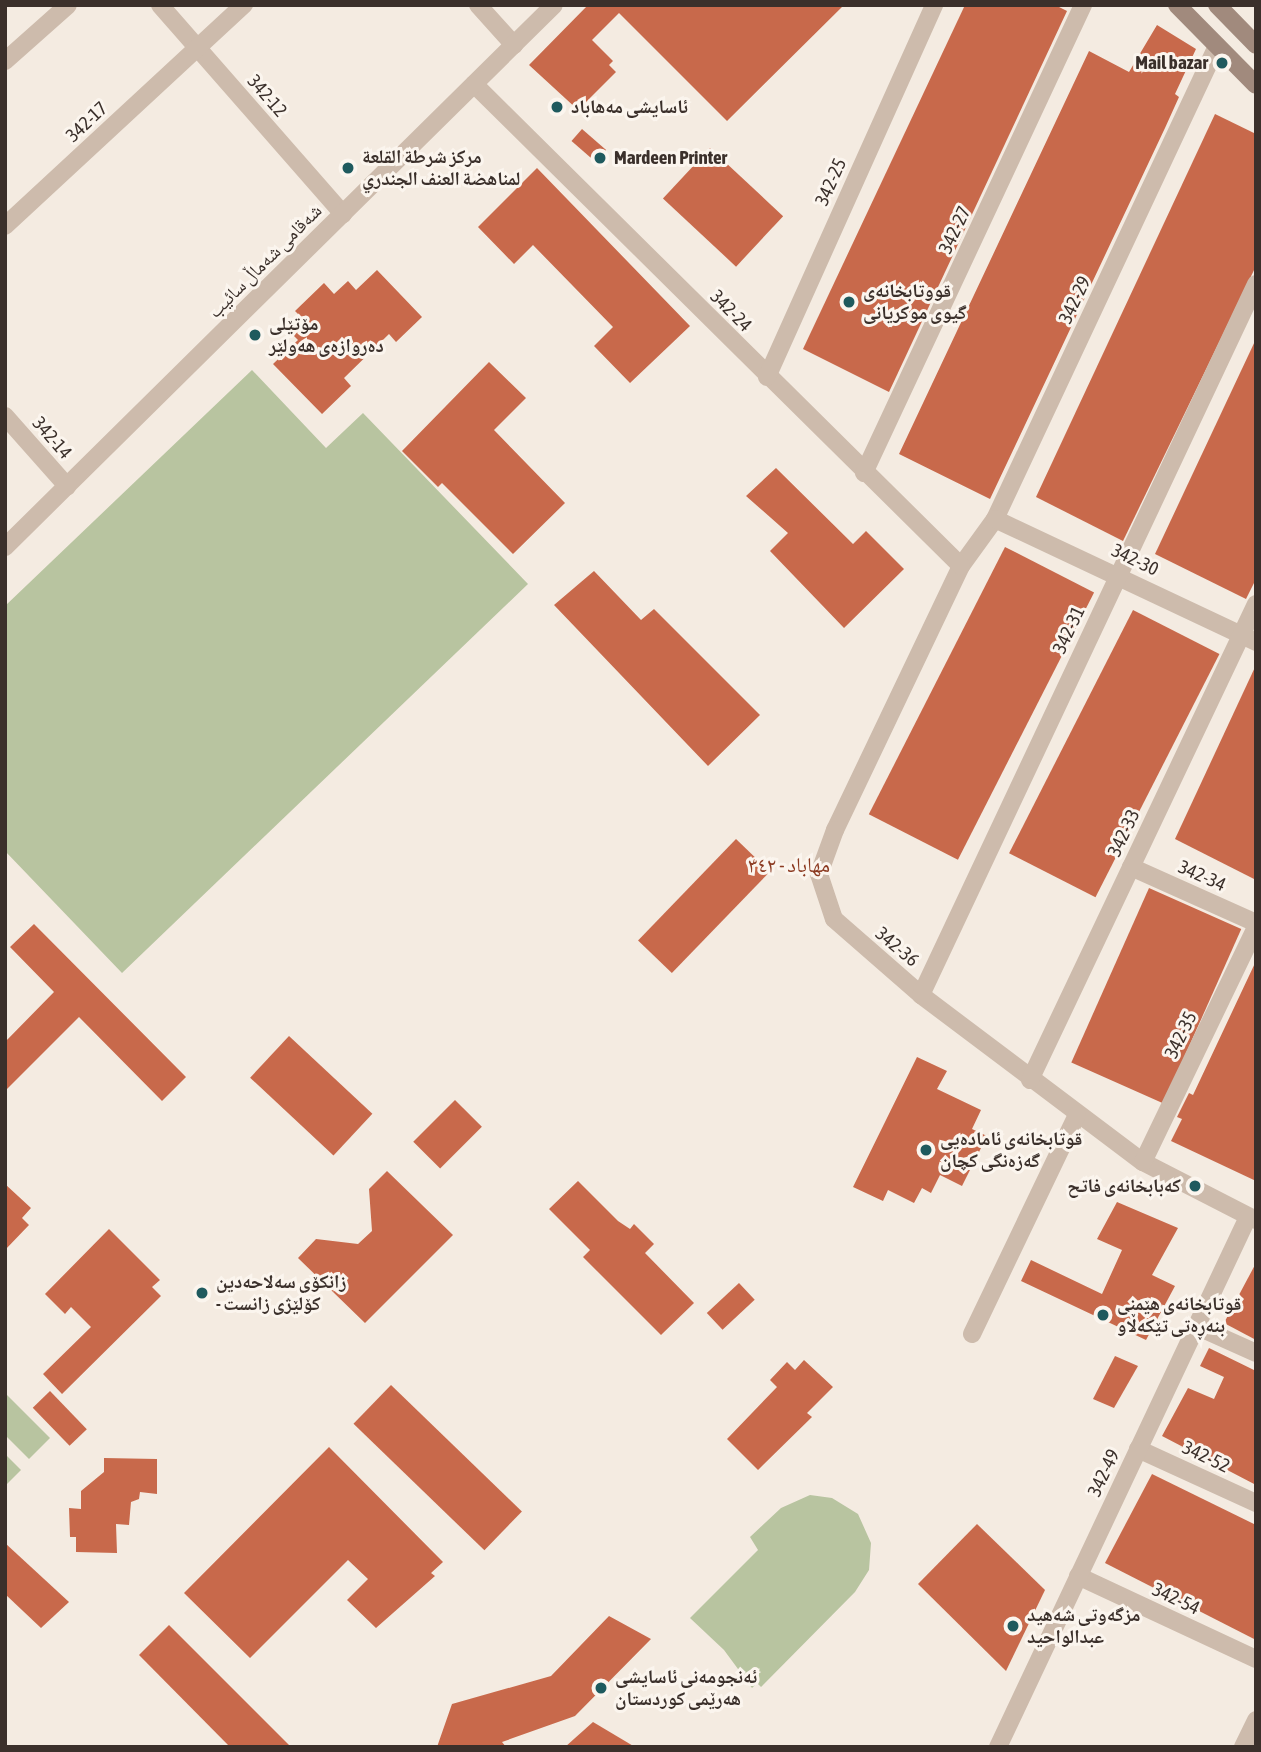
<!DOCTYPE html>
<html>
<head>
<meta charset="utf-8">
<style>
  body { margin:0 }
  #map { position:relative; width:1261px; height:1752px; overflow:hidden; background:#f4ebe1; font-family:"Asap Condensed","Noto Naskh Arabic",sans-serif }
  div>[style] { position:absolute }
  .green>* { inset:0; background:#b8c4a0 }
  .building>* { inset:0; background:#c8694b; transform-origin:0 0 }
  .minor>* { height:18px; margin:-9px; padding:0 9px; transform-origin:9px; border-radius:9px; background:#cdbbac }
  .tertiary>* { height:18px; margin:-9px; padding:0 9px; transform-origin:9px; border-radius:9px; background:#cdbbac }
  .secondary>* { height:18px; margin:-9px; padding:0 9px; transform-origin:9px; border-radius:9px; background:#a18a7d }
  .dots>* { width:19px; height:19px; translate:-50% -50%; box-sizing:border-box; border:4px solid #fbf5ee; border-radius:50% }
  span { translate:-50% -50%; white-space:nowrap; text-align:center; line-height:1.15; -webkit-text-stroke:6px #fbf5ee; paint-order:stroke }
  .poi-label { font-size:19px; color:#3b302b; font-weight:700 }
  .right { translate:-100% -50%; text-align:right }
  .left { translate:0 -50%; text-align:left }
  .street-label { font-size:19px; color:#3b302b }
  .neighbourhood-label { font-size:21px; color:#8c3b22 }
  .frame { position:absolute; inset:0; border:7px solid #3b302b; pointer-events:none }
</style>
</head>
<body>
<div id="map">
  <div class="green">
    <div style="clip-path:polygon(252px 370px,326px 448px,363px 413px,528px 584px,122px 973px,5px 851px,5px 606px)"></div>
    <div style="clip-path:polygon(5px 1393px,50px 1438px,29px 1459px,5px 1435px)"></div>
    <div style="clip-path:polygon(5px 1454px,21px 1470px,5px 1486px)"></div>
    <div style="clip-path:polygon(810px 1495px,832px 1498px,858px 1514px,871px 1543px,869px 1570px,855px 1592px,761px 1687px,757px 1683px,752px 1688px,724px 1650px,690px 1618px,758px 1550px,750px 1537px,781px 1508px)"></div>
  </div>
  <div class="building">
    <div style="clip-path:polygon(588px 5px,844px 5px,727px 121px,619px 13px,592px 40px,613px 61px,609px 65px,616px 72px,578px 110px,529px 65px)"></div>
    <div style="clip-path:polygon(965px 5px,1055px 5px,1067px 11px,889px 392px,803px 349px)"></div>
    <div style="clip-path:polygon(1157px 25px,1196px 49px,1175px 94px,1179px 97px,1165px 128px,990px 499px,899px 454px,1089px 51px,1129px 72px)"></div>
    <div style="clip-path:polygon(1215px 114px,1256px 134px,1256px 266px,1123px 541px,1036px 497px)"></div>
    <div style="left:582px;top:129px;width:32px;height:16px;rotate:41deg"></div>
    <div style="left:710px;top:148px;width:100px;height:69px;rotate:43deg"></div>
    <div style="clip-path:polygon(537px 168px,690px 326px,630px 383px,594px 346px,613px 327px,533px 245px,514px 264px,478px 227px)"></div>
    <div style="clip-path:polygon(377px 270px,422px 317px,396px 342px,389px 334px,344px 378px,351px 386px,322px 414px,273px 364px,298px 340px,290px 332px,303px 319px,295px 311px,324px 283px,334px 294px,348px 281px,356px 290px)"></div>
    <div style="clip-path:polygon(1256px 339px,1256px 579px,1246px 599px,1155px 554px)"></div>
    <div style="clip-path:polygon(489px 362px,526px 398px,494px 430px,565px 503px,513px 554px,442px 483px,438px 487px,402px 451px)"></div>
    <div style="clip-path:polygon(776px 468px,853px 544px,866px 531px,904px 569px,844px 628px,770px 551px,788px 533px,746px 496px)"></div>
    <div style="left:1005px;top:547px;width:100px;height:300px;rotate:27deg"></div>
    <div style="clip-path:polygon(594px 571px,641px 620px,654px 609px,760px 715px,708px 766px,554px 605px)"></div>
    <div style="left:1133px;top:610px;width:97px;height:273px;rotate:27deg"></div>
    <div style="clip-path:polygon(1256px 665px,1256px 880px,1175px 839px)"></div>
    <div style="left:736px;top:839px;width:47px;height:141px;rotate:44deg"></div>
    <div style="left:1149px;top:888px;width:101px;height:191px;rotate:24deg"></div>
    <div style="clip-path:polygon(34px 924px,186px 1077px,162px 1101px,79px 1017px,5px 1091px,5px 1042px,54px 992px,10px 947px)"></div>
    <div style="clip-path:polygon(1256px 961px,1256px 1181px,1171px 1141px,1182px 1119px,1177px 1117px,1189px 1093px,1193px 1095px)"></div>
    <div style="left:289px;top:1036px;width:114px;height:57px;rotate:43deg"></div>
    <div style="clip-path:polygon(917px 1057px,947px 1071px,937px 1089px,981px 1110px,972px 1129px,987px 1136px,962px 1186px,940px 1175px,931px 1193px,922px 1188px,914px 1203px,888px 1190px,883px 1201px,853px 1187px)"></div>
    <div style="left:455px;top:1100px;width:38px;height:59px;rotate:45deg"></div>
    <div style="clip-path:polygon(387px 1171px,453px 1235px,365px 1323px,298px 1258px,316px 1239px,358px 1244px,372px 1231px,369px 1189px)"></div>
    <div style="clip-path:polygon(578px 1181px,618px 1221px,630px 1229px,634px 1224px,654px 1244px,645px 1253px,694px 1303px,661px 1335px,583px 1257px,590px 1250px,549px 1209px)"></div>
    <div style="clip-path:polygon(5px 1184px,31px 1208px,22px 1218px,29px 1225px,5px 1250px)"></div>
    <div style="clip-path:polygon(1117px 1202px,1178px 1228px,1152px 1275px,1175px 1286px,1146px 1340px,1021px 1281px,1031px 1260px,1102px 1294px,1122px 1250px,1097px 1239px)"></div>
    <div style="clip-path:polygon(109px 1229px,160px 1280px,152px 1287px,161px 1296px,62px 1394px,43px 1374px,91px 1327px,71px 1307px,65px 1314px,45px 1294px)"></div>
    <div style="clip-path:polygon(1256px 1263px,1256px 1340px,1224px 1323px)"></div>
    <div style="left:739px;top:1283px;width:23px;height:44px;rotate:47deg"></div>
    <div style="clip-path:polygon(1209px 1348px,1256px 1371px,1256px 1485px,1162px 1436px,1188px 1388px,1214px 1399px,1224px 1377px,1200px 1366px)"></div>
    <div style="clip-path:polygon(1115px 1356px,1138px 1366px,1114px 1408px,1093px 1399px)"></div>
    <div style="clip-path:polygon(804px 1360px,833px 1387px,807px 1413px,812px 1417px,758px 1470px,727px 1439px,777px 1387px,770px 1380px,787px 1362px,795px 1370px)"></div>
    <div style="left:391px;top:1385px;width:182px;height:54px;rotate:44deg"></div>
    <div style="left:50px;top:1391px;width:53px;height:24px;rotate:46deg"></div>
    <div style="clip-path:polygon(329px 1447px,443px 1562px,431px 1573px,435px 1576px,376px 1628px,347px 1600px,368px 1579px,348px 1560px,250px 1658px,184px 1593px)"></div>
    <div style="clip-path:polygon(104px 1458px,157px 1459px,157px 1494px,140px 1492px,139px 1499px,131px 1502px,129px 1525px,116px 1524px,117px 1553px,76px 1552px,76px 1537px,70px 1537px,69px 1508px,81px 1509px,81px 1491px,104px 1472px)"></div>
    <div style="clip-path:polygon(1152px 1474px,1256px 1525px,1256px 1640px,1105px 1563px)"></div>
    <div style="clip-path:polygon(977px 1524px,1045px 1590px,1006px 1671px,918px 1584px)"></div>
    <div style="clip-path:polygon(5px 1543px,69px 1602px,41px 1628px,5px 1594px)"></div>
    <div style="clip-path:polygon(609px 1616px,651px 1639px,575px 1716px,502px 1742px,506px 1747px,437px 1747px,452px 1704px,551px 1676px)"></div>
    <div style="clip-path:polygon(169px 1625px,291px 1747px,230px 1747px,139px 1655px)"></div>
    <div style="clip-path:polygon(593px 1722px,635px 1747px,565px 1747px)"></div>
  </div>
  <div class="minor">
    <div style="left:160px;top:5px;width:278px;rotate:48.8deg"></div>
    <div style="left:478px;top:5px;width:54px;rotate:48deg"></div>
    <div style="left:1217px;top:46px;width:523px;rotate:115.14deg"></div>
    <div style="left:995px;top:519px;width:58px;rotate:125.9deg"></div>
    <div style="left:961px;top:566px;width:293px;rotate:115.5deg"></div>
    <div style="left:835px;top:830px;width:47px;rotate:110deg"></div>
    <div style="left:819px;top:874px;width:47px;rotate:71.6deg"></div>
    <div style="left:834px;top:919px;width:116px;rotate:41.1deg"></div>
    <div style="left:921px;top:995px;width:278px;rotate:37deg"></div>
    <div style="left:1143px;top:1162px;width:127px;rotate:27.2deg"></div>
    <div style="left:5px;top:61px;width:84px;rotate:-41.6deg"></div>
    <div style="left:474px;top:84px;width:685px;rotate:44.7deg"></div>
    <div style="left:5px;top:226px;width:326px;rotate:-42.8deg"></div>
    <div style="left:767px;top:377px;width:408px;rotate:-65.8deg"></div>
    <div style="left:5px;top:416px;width:94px;rotate:48.5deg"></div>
    <div style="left:864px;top:473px;width:517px;rotate:-64.92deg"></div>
    <div style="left:995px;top:519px;width:289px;rotate:25.2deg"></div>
    <div style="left:1131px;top:867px;width:137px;rotate:24.1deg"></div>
    <div style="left:921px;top:995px;width:786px;rotate:-64.77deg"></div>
    <div style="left:1030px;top:1080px;width:527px;rotate:-64.6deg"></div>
    <div style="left:1143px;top:1162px;width:261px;rotate:-64.3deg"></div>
    <div style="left:1196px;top:1326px;width:66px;rotate:24.2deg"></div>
    <div style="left:972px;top:1334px;width:243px;rotate:-64.4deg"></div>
    <div style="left:1138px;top:1449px;width:130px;rotate:24.6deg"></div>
    <div style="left:1078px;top:1576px;width:196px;rotate:25deg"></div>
    <div style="left:998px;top:1747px;width:586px;rotate:-64.75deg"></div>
    <div style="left:1243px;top:1747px;width:30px;rotate:-64deg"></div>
  </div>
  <div class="tertiary">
    <div style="left:5px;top:547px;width:771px;rotate:-44.63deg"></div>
  </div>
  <div class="secondary">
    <div style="left:1177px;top:5px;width:112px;rotate:45.4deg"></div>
    <div style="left:1217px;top:5px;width:56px;rotate:45.7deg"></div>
  </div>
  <div class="dots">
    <div style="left:1222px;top:63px;background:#1f5a5e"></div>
    <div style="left:557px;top:107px;background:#1f5a5e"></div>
    <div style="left:600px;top:158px;background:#1f5a5e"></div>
    <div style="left:348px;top:168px;background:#1f5a5e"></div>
    <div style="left:849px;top:302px;background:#1f5a5e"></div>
    <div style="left:255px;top:335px;background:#1f5a5e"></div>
    <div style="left:926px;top:1150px;background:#1f5a5e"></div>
    <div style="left:1195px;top:1186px;background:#1f5a5e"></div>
    <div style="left:202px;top:1293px;background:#1f5a5e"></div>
    <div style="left:1103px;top:1315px;background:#1f5a5e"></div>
    <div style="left:1013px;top:1626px;background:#1f5a5e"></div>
    <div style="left:601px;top:1688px;background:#1f5a5e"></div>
  </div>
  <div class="poi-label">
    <span class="right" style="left:1208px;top:63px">Mail bazar</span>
    <span class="left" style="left:571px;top:107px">ئاسایشی مەهاباد</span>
    <span class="left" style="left:362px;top:168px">مركز شرطة القلعة<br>لمناهضة العنف الجندري</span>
    <span class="left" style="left:614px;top:158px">Mardeen Printer</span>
    <span class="left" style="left:863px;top:302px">قووتابخانەی<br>گيوی موكريانی</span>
    <span class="left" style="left:269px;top:335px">مۆتێلی<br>دەروازەی هەولێر</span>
    <span class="left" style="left:940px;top:1150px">قوتابخانەی ئامادەیی<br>گەزەنگی کچان</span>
    <span class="right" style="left:1181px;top:1186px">كەبابخانەی فاتح</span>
    <span class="left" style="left:216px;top:1293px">زانکۆی سەلاحەدین<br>- کۆلێژی زانست</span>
    <span class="left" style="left:1117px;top:1315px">قوتابخانەی هێمنی<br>بنەڕەتی تێکەڵاو</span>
    <span class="left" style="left:1027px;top:1626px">مزگه‌وتی شه‌هید<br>عبدالواحید</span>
    <span class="left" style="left:615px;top:1688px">ئەنجومەنی ئاسایشی<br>هەرێمی کوردستان</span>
  </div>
  <div class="street-label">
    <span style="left:267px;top:96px;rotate:49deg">342-12</span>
    <span style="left:87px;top:122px;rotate:-43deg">342-17</span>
    <span style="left:831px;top:182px;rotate:-66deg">342-25</span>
    <span style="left:955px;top:230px;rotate:-65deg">342-27</span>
    <span style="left:265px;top:261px;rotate:-45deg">شەقامی شەماڵ سائیب</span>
    <span style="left:1075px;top:300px;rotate:-65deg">342-29</span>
    <span style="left:731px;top:311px;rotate:45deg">342-24</span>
    <span style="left:52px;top:438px;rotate:49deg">342-14</span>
    <span style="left:1135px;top:560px;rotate:26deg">342-30</span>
    <span style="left:1069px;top:630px;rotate:-65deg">342-31</span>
    <span style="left:1124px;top:833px;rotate:-65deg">342-33</span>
    <span style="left:1202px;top:876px;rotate:24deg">342-34</span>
    <span style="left:897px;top:947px;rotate:40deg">342-36</span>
    <span style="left:1181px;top:1035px;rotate:-64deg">342-35</span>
    <span style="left:1206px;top:1457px;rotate:25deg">342-52</span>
    <span style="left:1104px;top:1473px;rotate:-65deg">342-49</span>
    <span style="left:1176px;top:1599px;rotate:25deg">342-54</span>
  </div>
  <div class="neighbourhood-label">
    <span style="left:789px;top:864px">مهاباد - ٣٤٢</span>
  </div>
  <div class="frame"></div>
</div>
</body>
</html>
